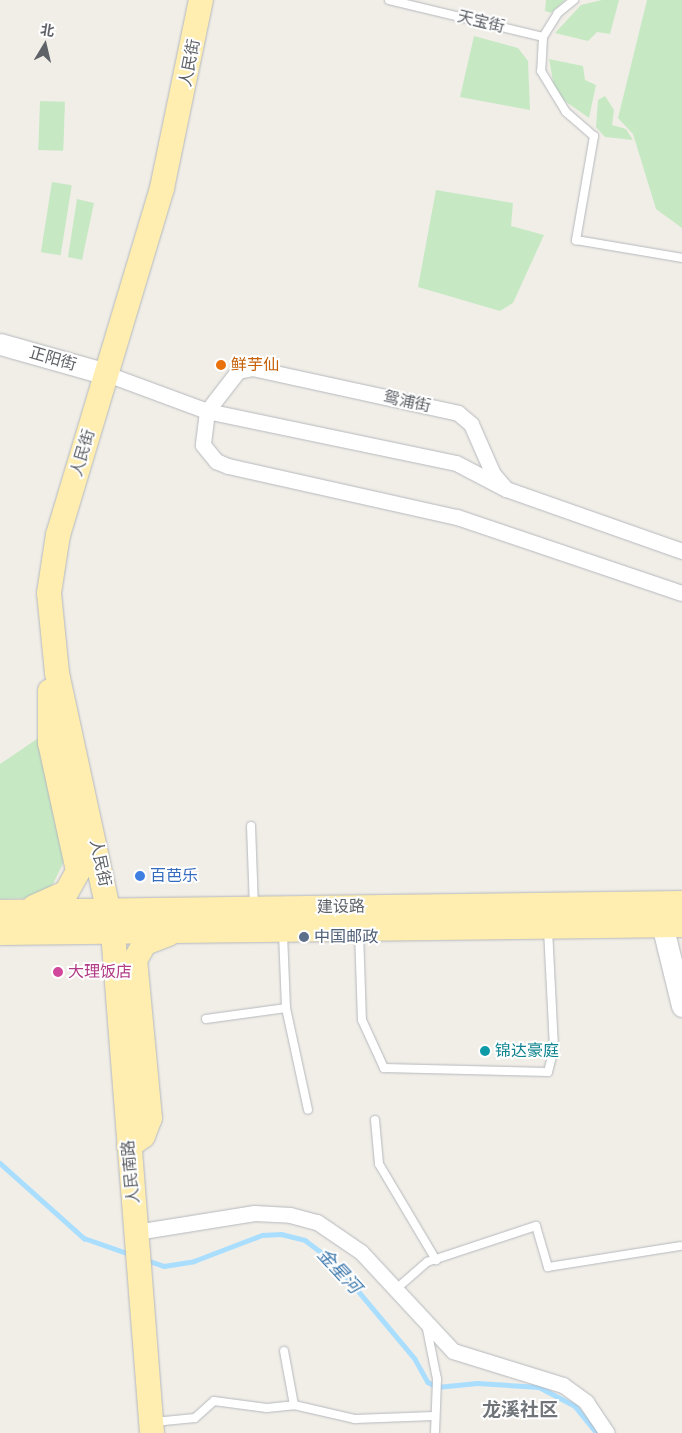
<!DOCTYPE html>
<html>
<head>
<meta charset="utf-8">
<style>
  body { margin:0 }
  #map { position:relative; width:682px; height:1433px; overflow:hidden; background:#f1eee8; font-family:Helvetica,"Noto Sans SC",sans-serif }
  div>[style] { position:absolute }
  .green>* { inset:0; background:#c6e9c4; transform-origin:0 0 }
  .stream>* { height:4.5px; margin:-2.25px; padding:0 2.25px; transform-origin:2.25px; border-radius:2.25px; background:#aadeff }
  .roads { filter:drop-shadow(0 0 1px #b5b8bc) drop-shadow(0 0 1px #b5b8bc) }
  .lane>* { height:8px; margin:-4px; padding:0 4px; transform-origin:4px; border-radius:4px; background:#fff }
  .street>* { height:15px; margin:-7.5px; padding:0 7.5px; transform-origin:7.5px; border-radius:7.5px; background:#fff }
  .secondary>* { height:21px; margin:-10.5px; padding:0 10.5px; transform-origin:10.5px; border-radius:10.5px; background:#fff }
  .primary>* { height:24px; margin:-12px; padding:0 12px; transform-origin:12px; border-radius:12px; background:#ffeeaf }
  .dots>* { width:14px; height:14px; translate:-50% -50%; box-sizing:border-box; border:2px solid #fff; border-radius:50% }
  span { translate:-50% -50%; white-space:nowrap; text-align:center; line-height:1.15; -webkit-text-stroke:4px #fff; paint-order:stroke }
  .street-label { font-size:16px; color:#5f6368 }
  .food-label { font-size:16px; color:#c56008 }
  .left { translate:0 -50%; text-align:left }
  .shop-label { font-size:16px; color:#366cbe }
  .service-label { font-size:16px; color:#4e5e75 }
  .hotel-label { font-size:16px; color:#b23c85 }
  .culture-label { font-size:16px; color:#0d838f }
  .water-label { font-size:18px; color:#407aac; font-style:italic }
  .quarter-label { font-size:19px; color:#70757a; font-weight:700 }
  .north { position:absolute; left:20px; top:20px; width:50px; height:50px; -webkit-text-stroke:4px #fff; paint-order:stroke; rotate:9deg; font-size:14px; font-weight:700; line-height:20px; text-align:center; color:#5f6368 }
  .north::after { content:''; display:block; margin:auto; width:18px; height:22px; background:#5f6368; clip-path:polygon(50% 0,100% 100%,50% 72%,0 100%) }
</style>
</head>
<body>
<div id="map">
  <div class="green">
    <div style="clip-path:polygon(546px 0,565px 0,551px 13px,545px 11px)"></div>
    <div style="clip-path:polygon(602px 0,619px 0,610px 34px,597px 32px,588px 41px,555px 33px,581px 5px)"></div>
    <div style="clip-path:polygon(647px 0,682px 0,682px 228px,656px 209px,633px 134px,618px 118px)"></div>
    <div style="clip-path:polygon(474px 36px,518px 48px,528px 61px,530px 110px,460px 97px)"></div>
    <div style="clip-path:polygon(549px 59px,583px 66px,585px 80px,596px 85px,589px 118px,562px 99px,554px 87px)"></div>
    <div style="clip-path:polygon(605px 96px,614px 110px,612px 125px,626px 129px,633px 140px,605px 137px,596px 127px,598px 100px)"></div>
    <div style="left:40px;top:101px;width:25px;height:49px;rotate:2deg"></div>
    <div style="left:52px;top:182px;width:20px;height:71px;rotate:9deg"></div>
    <div style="clip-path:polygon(436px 190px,513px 203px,511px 226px,544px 235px,513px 303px,500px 311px,418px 287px)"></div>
    <div style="clip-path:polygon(77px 199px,94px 203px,82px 260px,68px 257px)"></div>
    <div style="clip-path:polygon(43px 735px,68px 853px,52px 886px,32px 898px,0 899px,0 764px)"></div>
  </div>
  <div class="stream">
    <div style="left:0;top:1163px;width:113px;rotate:41.8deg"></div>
    <div style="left:84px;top:1238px;width:49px;rotate:19.2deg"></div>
    <div style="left:146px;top:1260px;width:19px;rotate:18deg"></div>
    <div style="left:164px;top:1266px;width:30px;rotate:-9deg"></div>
    <div style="left:194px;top:1261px;width:73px;rotate:-20.9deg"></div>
    <div style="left:262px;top:1235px;width:19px;rotate:-3deg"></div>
    <div style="left:281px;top:1234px;width:25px;rotate:14deg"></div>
    <div style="left:305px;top:1240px;width:36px;rotate:37deg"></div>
    <div style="left:334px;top:1262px;width:126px;rotate:50.1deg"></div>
    <div style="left:415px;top:1359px;width:26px;rotate:61deg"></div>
    <div style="left:428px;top:1382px;width:10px;rotate:29deg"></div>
    <div style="left:437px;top:1387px;width:40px;rotate:-5.7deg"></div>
    <div style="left:477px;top:1383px;width:62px;rotate:3.7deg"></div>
    <div style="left:539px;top:1387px;width:41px;rotate:27.8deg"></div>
    <div style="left:575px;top:1406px;width:35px;rotate:51deg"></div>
  </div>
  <div class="roads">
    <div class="lane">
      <div style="left:389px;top:0;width:158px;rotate:13.5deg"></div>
      <div style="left:574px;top:0;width:21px;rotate:141deg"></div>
      <div style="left:558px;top:13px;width:28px;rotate:122deg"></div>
      <div style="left:543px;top:37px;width:34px;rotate:93deg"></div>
      <div style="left:541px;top:71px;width:48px;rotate:58.6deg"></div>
      <div style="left:566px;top:112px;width:37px;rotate:41deg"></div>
      <div style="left:594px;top:136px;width:106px;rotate:99.8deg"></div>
      <div style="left:576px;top:240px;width:108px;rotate:9.6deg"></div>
      <div style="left:251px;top:826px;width:81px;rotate:87.9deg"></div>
      <div style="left:359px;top:931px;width:89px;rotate:88.1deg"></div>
      <div style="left:362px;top:1020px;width:53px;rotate:65.4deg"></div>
      <div style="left:384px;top:1068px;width:164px;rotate:1.4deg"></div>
      <div style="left:548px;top:1072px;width:25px;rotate:-76deg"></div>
      <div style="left:554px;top:1048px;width:118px;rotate:-92.9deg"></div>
      <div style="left:286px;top:1008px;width:104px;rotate:77.8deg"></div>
      <div style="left:206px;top:1019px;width:81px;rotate:-7.8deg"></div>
      <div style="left:286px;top:1008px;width:76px;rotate:-92.3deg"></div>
      <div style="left:375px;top:1120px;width:44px;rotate:84.8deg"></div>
      <div style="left:379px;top:1164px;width:112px;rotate:59.3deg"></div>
      <div style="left:395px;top:1290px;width:43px;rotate:-41.2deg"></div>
      <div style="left:427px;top:1262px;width:115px;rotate:-18.3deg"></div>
      <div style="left:536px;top:1226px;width:43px;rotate:73.7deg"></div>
      <div style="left:548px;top:1267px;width:134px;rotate:-9deg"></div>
      <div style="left:427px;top:1329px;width:51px;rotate:78.7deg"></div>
      <div style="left:437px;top:1379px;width:54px;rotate:92.1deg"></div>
      <div style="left:284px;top:1351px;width:55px;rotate:79.5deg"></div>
      <div style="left:154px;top:1422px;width:41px;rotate:-5.6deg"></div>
      <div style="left:195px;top:1418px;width:25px;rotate:-42deg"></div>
      <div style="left:214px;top:1401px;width:53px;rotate:7.5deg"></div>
      <div style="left:267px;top:1408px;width:27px;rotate:-6deg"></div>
      <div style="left:294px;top:1405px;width:63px;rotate:12.9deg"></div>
      <div style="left:355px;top:1419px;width:79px;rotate:-2.2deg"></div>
    </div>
    <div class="street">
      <div style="left:107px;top:374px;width:107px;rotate:20.3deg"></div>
      <div style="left:207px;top:411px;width:51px;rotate:-52.2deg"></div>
      <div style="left:238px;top:371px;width:14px;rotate:-12deg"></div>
      <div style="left:252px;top:368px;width:211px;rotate:12.3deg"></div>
      <div style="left:458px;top:413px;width:17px;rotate:40deg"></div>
      <div style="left:471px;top:424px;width:55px;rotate:66.3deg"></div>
      <div style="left:493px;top:474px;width:20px;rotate:49deg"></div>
      <div style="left:506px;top:489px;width:187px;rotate:19.4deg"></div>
      <div style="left:506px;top:489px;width:56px;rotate:-152.5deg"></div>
      <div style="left:456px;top:463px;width:254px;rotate:-168.2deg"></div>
      <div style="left:207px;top:411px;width:34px;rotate:97deg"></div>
      <div style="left:203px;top:445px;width:21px;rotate:51deg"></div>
      <div style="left:216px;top:461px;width:13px;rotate:23deg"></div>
      <div style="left:228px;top:466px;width:235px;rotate:12.6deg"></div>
      <div style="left:457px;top:517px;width:237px;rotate:18.7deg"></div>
      <div style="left:136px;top:1232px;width:120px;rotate:-9.1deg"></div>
      <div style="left:254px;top:1213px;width:36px;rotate:3deg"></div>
      <div style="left:290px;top:1215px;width:28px;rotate:15deg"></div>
      <div style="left:317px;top:1222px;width:53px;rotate:34.3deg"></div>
      <div style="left:361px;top:1252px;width:135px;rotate:47.1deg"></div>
      <div style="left:453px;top:1351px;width:115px;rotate:17.2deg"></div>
      <div style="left:563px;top:1385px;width:29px;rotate:36deg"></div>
      <div style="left:586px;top:1402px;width:37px;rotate:56deg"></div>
    </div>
    <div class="secondary">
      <div style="left:0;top:344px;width:111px;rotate:15.7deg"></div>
      <div style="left:658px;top:908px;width:101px;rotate:76.2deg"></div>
    </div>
    <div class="primary">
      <div style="left:34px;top:907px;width:35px;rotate:-24deg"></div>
      <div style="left:66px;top:893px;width:25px;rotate:-61deg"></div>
      <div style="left:78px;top:871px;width:131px;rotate:-102.3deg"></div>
      <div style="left:50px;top:743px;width:52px;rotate:-90deg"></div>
      <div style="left:0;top:912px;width:682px;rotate:-0.76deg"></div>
      <div style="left:0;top:933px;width:682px;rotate:-0.67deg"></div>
      <div style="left:129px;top:1146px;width:17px;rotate:-36deg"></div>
      <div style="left:143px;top:1136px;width:19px;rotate:-69deg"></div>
      <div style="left:150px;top:1118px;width:159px;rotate:-95.4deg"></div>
      <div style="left:135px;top:960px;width:20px;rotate:-60deg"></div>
      <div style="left:145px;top:943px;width:25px;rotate:-21deg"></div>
      <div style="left:152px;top:1433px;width:503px;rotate:-94.45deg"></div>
      <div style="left:113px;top:932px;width:265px;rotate:-102.2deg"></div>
      <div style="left:57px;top:673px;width:80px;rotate:-95.7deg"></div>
      <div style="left:49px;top:593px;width:59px;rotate:-81.2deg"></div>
      <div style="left:58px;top:535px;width:362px;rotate:-73.3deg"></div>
      <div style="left:162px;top:188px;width:192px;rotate:-78.3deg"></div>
    </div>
  </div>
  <div class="dots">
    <div style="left:221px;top:365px;background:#e8710a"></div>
    <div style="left:140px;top:876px;background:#3f7fe0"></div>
    <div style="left:304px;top:937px;background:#5c6f8a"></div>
    <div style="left:58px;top:972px;background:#d1479c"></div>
    <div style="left:485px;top:1051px;background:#0f9aa8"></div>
  </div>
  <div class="street-label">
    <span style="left:481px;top:22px;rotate:14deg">天宝街</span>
    <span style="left:190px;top:63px;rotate:-79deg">人民街</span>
    <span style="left:53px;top:359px;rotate:16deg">正阳街</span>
    <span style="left:407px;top:402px;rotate:12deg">鸳浦街</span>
    <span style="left:83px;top:453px;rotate:-73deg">人民街</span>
    <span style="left:100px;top:863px;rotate:78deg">人民街</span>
    <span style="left:341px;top:907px;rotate:-1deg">建设路</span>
    <span style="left:131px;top:1172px;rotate:-95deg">人民南路</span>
  </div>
  <div class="food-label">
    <span class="left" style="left:231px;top:365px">鲜芋仙</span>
  </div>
  <div class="shop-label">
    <span class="left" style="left:150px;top:876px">百芭乐</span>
  </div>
  <div class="service-label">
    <span class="left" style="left:314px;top:937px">中国邮政</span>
  </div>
  <div class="hotel-label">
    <span class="left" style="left:68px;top:972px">大理饭店</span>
  </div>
  <div class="culture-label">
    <span class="left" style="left:495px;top:1051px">锦达豪庭</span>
  </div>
  <div class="water-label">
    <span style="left:339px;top:1271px;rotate:47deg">金星河</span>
  </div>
  <div class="quarter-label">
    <span style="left:520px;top:1410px">龙溪社区</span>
  </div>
  <div class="north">北</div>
</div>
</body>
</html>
